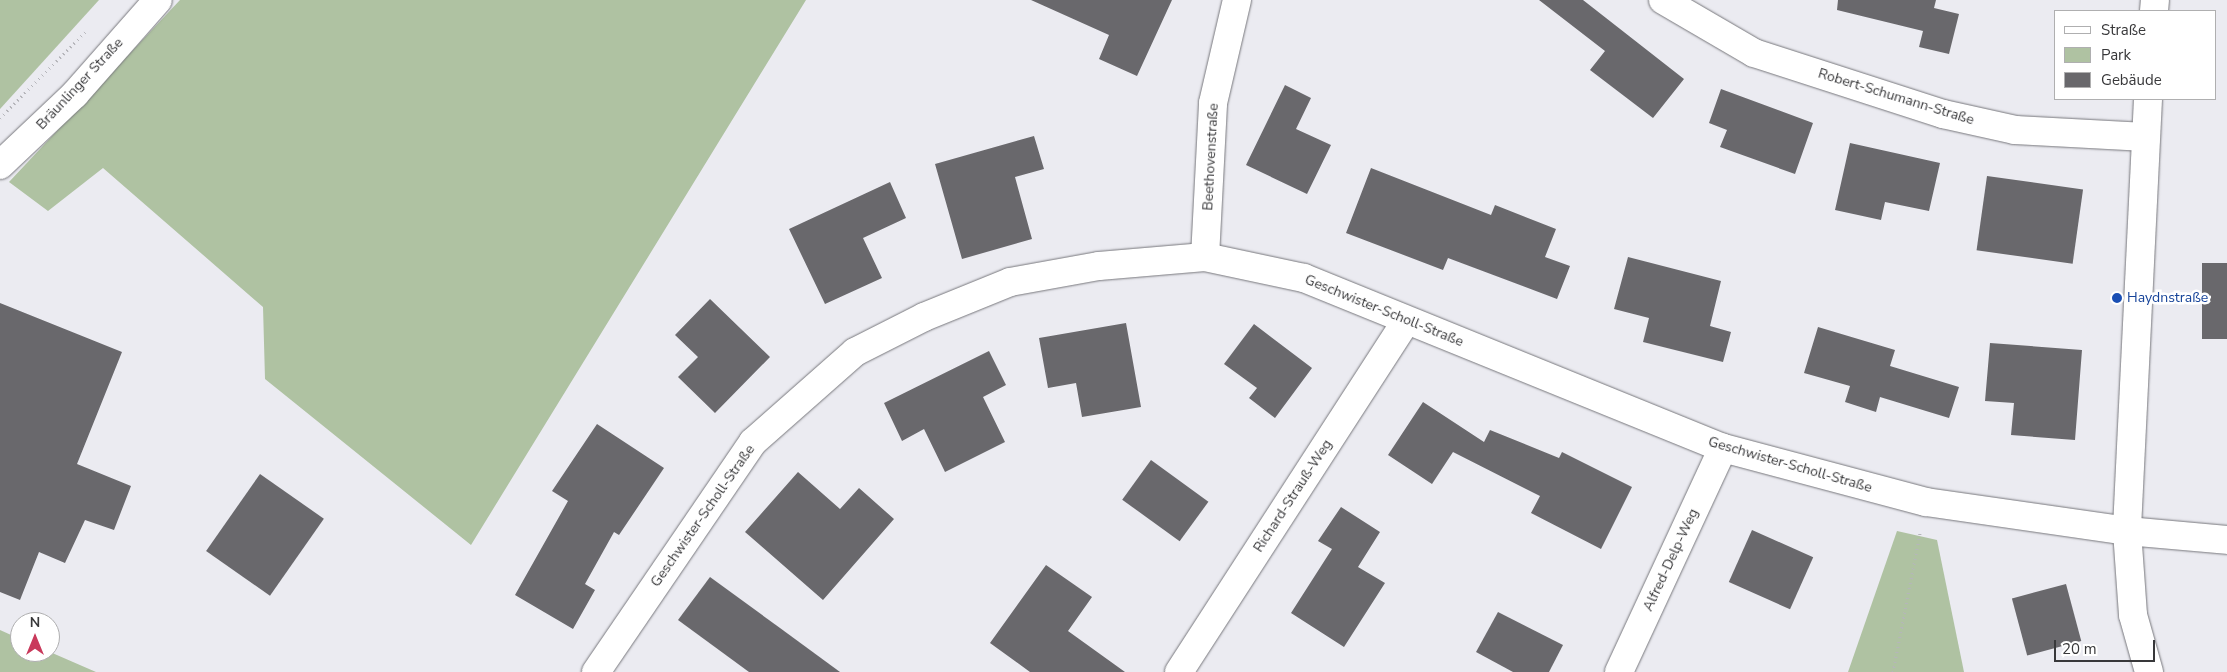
<!DOCTYPE html>
<html>
<head>
<meta charset="utf-8">
<style>
  body { margin:0 }
  #map { position:relative; width:2227px; height:672px; overflow:hidden; background:#ebebf1; font-family:"Nunito Sans",sans-serif }
  div>[style] { position:absolute }
  .green>* { inset:0; background:#afc2a2 }
  .building>* { inset:0; background:#69686c; transform-origin:0 0 }
  .path>* { height:3px; margin-top:-1.5px; transform-origin:0; background:repeating-linear-gradient(90deg,#b5b5ba 0 1px,transparent 0 5px) }
  .roads { filter:drop-shadow(0 0 1px #77777c) drop-shadow(0 0 1px #77777c) }
  .street>* { height:28px; margin:-14px; padding:0 14px; transform-origin:14px; border-radius:14px; background:#fff }
  .secondary>* { height:28px; margin:-14px; padding:0 14px; transform-origin:14px; border-radius:14px; background:#fff }
  .dots>* { width:14px; height:14px; translate:-50% -50%; box-sizing:border-box; border:2px solid #fff; border-radius:50% }
  span { translate:-50% -50%; white-space:nowrap; text-align:center; line-height:1.15; -webkit-text-stroke:5px #fff; paint-order:stroke }
  .street-label { font-size:14px; color:#38383a }
  .transit-label { font-size:14px; color:#164399 }
  .left { translate:0 -50%; text-align:left }
  .legend { position:absolute; left:2054px; top:10px; width:162px; height:90px; box-sizing:border-box; background:#fff; border:1px solid #afafb0; margin:0; padding:6px 9px; list-style:none; font-size:15px; color:#38383a }
  .legend li { display:flex; align-items:center; gap:10px; height:25px }
  .legend b { width:25px; border:1px solid #afafb0 }
  .north { position:absolute; left:10px; top:612px; width:50px; height:50px; box-sizing:border-box; background:#fff; border:1px solid #afafb0; border-radius:50%; rotate:0deg; font-size:14px; font-weight:700; line-height:20px; text-align:center; color:#38383a }
  .north::after { content:''; display:block; margin:auto; width:18px; height:22px; background:#c9395b; clip-path:polygon(50% 0,100% 100%,50% 72%,0 100%) }
  .scale { position:absolute; left:2054px; top:640px; width:101px; height:22px; box-sizing:border-box; border:2px solid #38383a; border-top:0; padding-left:6px; font-size:15px; line-height:18px; white-space:nowrap; color:#38383a; -webkit-text-stroke:4px #fff; paint-order:stroke }
</style>
</head>
<body>
<div id="map">
  <div class="green">
    <div style="clip-path:polygon(0 0,99px 0,0 109px)"></div>
    <div style="clip-path:polygon(180px 0,806px 0,471px 545px,265px 379px,263px 307px,103px 168px,48px 211px,9px 182px)"></div>
    <div style="clip-path:polygon(1897px 531px,1937px 540px,1964px 672px,1848px 672px)"></div>
    <div style="clip-path:polygon(0 630px,20px 639px,20px 652px,50px 652px,96px 672px,0 672px)"></div>
  </div>
  <div class="building">
    <div style="clip-path:polygon(1031px 0,1172px 0,1137px 76px,1099px 59px,1109px 35px)"></div>
    <div style="clip-path:polygon(1539px 0,1583px 0,1684px 79px,1653px 118px,1590px 70px,1605px 51px)"></div>
    <div style="clip-path:polygon(1838px 0,1936px 0,1934px 8px,1959px 14px,1949px 54px,1919px 47px,1923px 31px,1837px 10px)"></div>
    <div style="clip-path:polygon(1285px 85px,1311px 98px,1296px 129px,1331px 145px,1307px 194px,1246px 165px)"></div>
    <div style="clip-path:polygon(1721px 89px,1813px 123px,1795px 174px,1720px 147px,1727px 130px,1709px 123px)"></div>
    <div style="clip-path:polygon(1034px 136px,1044px 169px,1015px 177px,1032px 239px,962px 259px,935px 164px)"></div>
    <div style="clip-path:polygon(1850px 143px,1940px 163px,1929px 211px,1885px 202px,1881px 220px,1835px 210px)"></div>
    <div style="clip-path:polygon(1371px 168px,1491px 215px,1495px 205px,1556px 229px,1545px 257px,1570px 266px,1557px 299px,1448px 258px,1443px 270px,1346px 233px)"></div>
    <div style="left:1987px;top:176px;width:97px;height:75px;rotate:8deg"></div>
    <div style="clip-path:polygon(890px 182px,906px 218px,863px 238px,882px 278px,825px 304px,789px 229px)"></div>
    <div style="clip-path:polygon(1628px 257px,1721px 281px,1710px 326px,1731px 332px,1723px 362px,1643px 342px,1649px 318px,1614px 309px)"></div>
    <div style="left:2202px;top:263px;width:25px;height:76px"></div>
    <div style="clip-path:polygon(710px 299px,770px 357px,715px 413px,678px 377px,698px 357px,675px 335px)"></div>
    <div style="clip-path:polygon(0 303px,122px 352px,77px 464px,131px 486px,114px 530px,85px 520px,65px 563px,39px 552px,20px 600px,0 592px)"></div>
    <div style="clip-path:polygon(1126px 323px,1141px 407px,1082px 417px,1076px 383px,1048px 388px,1039px 338px)"></div>
    <div style="clip-path:polygon(1254px 324px,1312px 368px,1275px 418px,1249px 398px,1257px 388px,1224px 364px)"></div>
    <div style="clip-path:polygon(1818px 327px,1895px 350px,1890px 366px,1959px 387px,1949px 418px,1880px 397px,1876px 412px,1845px 402px,1850px 386px,1804px 373px)"></div>
    <div style="clip-path:polygon(1990px 343px,2082px 350px,2075px 440px,2011px 435px,2014px 403px,1985px 401px)"></div>
    <div style="clip-path:polygon(989px 351px,1006px 385px,983px 397px,1005px 442px,945px 472px,924px 429px,902px 441px,884px 403px)"></div>
    <div style="clip-path:polygon(1423px 402px,1484px 442px,1490px 430px,1559px 458px,1562px 452px,1632px 487px,1601px 549px,1531px 513px,1540px 496px,1453px 452px,1432px 484px,1388px 455px)"></div>
    <div style="clip-path:polygon(597px 424px,664px 468px,619px 535px,614px 532px,585px 584px,595px 590px,573px 629px,515px 595px,568px 501px,552px 491px)"></div>
    <div style="left:1151px;top:460px;width:71px;height:49px;rotate:36deg"></div>
    <div style="clip-path:polygon(798px 472px,840px 509px,859px 488px,894px 519px,823px 600px,745px 532px)"></div>
    <div style="left:260px;top:474px;width:78px;height:94px;rotate:35deg"></div>
    <div style="clip-path:polygon(1341px 507px,1380px 532px,1358px 567px,1385px 583px,1344px 647px,1291px 613px,1332px 549px,1318px 541px)"></div>
    <div style="left:1752px;top:530px;width:67px;height:57px;rotate:24deg"></div>
    <div style="clip-path:polygon(1046px 565px,1092px 597px,1068px 631px,1125px 672px,1030px 672px,990px 643px)"></div>
    <div style="clip-path:polygon(710px 577px,780px 628px,840px 672px,749px 672px,678px 620px)"></div>
    <div style="left:2066px;top:584px;width:59px;height:56px;rotate:75deg"></div>
    <div style="clip-path:polygon(1498px 612px,1563px 645px,1549px 672px,1513px 672px,1476px 652px)"></div>
  </div>
  <div class="path">
    <div style="left:0;top:118px;width:121px;rotate:-45.3deg"></div>
    <div style="left:1893px;top:672px;width:142px;rotate:-79deg"></div>
  </div>
  <div class="roads">
    <div class="street">
      <div style="left:1663px;top:0;width:105px;rotate:30.2deg"></div>
      <div style="left:1754px;top:53px;width:199px;rotate:17.9deg"></div>
      <div style="left:1943px;top:114px;width:74px;rotate:12.5deg"></div>
      <div style="left:2015px;top:130px;width:131px;rotate:3.1deg"></div>
      <div style="left:2154px;top:11px;width:11px;rotate:-85deg"></div>
      <div style="left:2148px;top:99px;width:433px;rotate:92.8deg"></div>
      <div style="left:2127px;top:531px;width:84px;rotate:85.9deg"></div>
      <div style="left:2133px;top:615px;width:59px;rotate:74.3deg"></div>
      <div style="left:1205px;top:257px;width:154px;rotate:-87deg"></div>
      <div style="left:1213px;top:103px;width:106px;rotate:-76.9deg"></div>
      <div style="left:596px;top:672px;width:278px;rotate:-55.7deg"></div>
      <div style="left:753px;top:442px;width:136px;rotate:-41.4deg"></div>
      <div style="left:855px;top:352px;width:77px;rotate:-26.9deg"></div>
      <div style="left:924px;top:317px;width:93px;rotate:-22.1deg"></div>
      <div style="left:1010px;top:282px;width:90px;rotate:-10.2deg"></div>
      <div style="left:1099px;top:266px;width:106px;rotate:-4.9deg"></div>
      <div style="left:1205px;top:257px;width:101px;rotate:12deg"></div>
      <div style="left:1304px;top:278px;width:452px;rotate:22.1deg"></div>
      <div style="left:1723px;top:448px;width:210px;rotate:14.9deg"></div>
      <div style="left:1926px;top:502px;width:203px;rotate:8.2deg"></div>
      <div style="left:2127px;top:531px;width:100px;rotate:5.1deg"></div>
      <div style="left:1179px;top:672px;width:418px;rotate:-57.1deg"></div>
      <div style="left:1619px;top:672px;width:247px;rotate:-65.1deg"></div>
    </div>
    <div class="secondary">
      <div style="left:0;top:165px;width:103px;rotate:-43.4deg"></div>
      <div style="left:75px;top:94px;width:125px;rotate:-48.6deg"></div>
    </div>
  </div>
  <div class="dots">
    <div style="left:2117px;top:298px;background:#1a4fb4"></div>
  </div>
  <div class="street-label">
    <span style="left:80px;top:84px;rotate:-47deg">Bräunlinger Straße</span>
    <span style="left:1896px;top:97px;rotate:17deg">Robert-Schumann-Straße</span>
    <span style="left:1211px;top:157px;rotate:-87deg">Beethovenstraße</span>
    <span style="left:1384px;top:311px;rotate:22deg">Geschwister-Scholl-Straße</span>
    <span style="left:1790px;top:465px;rotate:16deg">Geschwister-Scholl-Straße</span>
    <span style="left:1293px;top:496px;rotate:-57deg">Richard-Strauß-Weg</span>
    <span style="left:703px;top:516px;rotate:-55deg">Geschwister-Scholl-Straße</span>
    <span style="left:1671px;top:560px;rotate:-65deg">Alfred-Delp-Weg</span>
  </div>
  <div class="transit-label">
    <span class="left" style="left:2127px;top:298px">Haydnstraße</span>
  </div>
  <ul class="legend">
  <li><b style="height:6px;background:#fff"></b>Straße</li>
  <li><b style="height:14px;background:#afc2a2"></b>Park</li>
  <li><b style="height:14px;background:#69686c"></b>Gebäude</li>
  </ul>
  <div class="north">N</div>
  <div class="scale">20 m</div>
</div>
</body>
</html>
